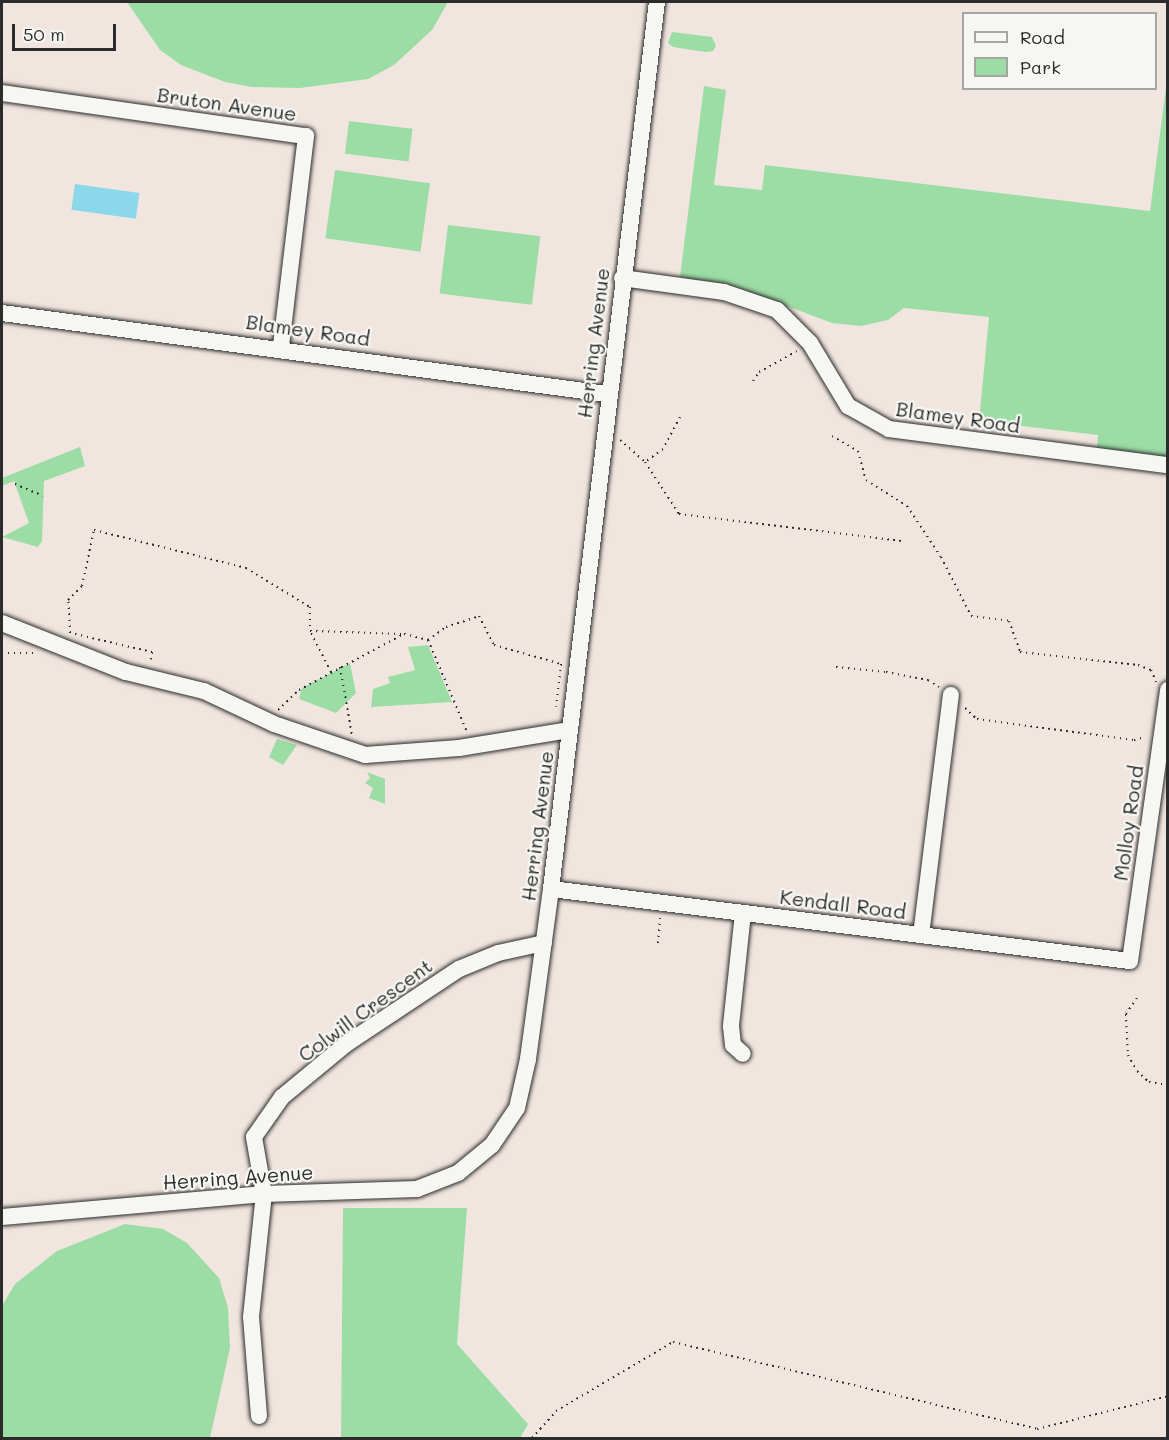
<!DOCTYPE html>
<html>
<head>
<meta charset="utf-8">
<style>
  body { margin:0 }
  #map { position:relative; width:1169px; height:1440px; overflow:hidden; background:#f1e6df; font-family:Mali,sans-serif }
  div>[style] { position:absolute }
  .green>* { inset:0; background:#9cdca5; transform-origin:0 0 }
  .water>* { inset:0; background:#8bd8eb; transform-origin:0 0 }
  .path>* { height:2px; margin-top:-1px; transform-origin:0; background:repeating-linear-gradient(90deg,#2b2b2b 0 1.5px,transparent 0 6px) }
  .roads { filter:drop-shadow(0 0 2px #2b2b2b) drop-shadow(0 0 2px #2b2b2b) }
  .minor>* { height:16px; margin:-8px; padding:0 8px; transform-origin:8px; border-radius:8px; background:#f6f6f2 }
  span { translate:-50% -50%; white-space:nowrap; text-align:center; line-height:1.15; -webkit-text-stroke:4.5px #f6f6f2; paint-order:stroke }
  .street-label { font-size:20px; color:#2b2b2b }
  .frame { position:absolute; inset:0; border:3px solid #2b2b2b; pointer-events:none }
  .legend { position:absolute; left:962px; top:12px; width:195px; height:78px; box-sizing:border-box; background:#f6f6f2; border:2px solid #a5a5a2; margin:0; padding:8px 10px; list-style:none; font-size:18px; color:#2b2b2b }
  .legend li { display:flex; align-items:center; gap:12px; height:30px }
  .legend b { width:30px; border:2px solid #a5a5a2 }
  .scale { position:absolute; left:12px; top:24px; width:104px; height:27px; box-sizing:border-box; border:3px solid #2b2b2b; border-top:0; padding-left:8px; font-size:18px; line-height:21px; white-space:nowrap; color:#2b2b2b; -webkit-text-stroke:4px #f6f6f2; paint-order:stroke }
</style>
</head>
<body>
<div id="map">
  <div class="green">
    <div style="clip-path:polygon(127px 2px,448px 2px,432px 30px,394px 65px,368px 79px,300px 88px,252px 87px,225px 82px,181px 65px,160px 50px)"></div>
    <div style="clip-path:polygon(672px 32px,712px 37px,716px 46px,713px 51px,705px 52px,673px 47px,668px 43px)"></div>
    <div style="clip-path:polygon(1167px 80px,1167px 457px,1097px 448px,1098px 435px,979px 421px,989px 317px,904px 308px,888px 320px,861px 326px,832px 323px,739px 288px,680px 277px,704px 86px,726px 90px,714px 185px,762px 190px,765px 165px,1150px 211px)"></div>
    <div style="left:349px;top:121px;width:64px;height:33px;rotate:7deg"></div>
    <div style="left:335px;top:170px;width:96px;height:69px;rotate:8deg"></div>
    <div style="left:448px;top:225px;width:93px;height:69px;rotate:7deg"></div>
    <div style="clip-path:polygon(80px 447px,85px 466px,44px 481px,42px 541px,38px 547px,2px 537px,29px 523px,14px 481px,2px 486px,2px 478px)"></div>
    <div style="clip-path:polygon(428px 645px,452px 702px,371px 707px,373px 689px,390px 683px,388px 677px,415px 670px,408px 647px)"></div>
    <div style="clip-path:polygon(350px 663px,356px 693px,336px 713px,299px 699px,302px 688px)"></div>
    <div style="clip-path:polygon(277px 739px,297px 745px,283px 765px,269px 757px)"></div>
    <div style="clip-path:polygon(367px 772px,385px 779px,385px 804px,369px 798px,373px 788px,365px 783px,370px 778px)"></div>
    <div style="clip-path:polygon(343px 1208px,467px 1208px,457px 1344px,528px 1424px,520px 1438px,341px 1438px)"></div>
    <div style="clip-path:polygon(125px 1224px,163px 1229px,187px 1243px,219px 1278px,228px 1308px,230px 1348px,210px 1438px,2px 1438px,2px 1306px,15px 1284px,57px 1251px)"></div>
  </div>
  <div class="water">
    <div style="left:75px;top:184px;width:65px;height:26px;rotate:8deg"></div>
  </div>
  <div class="path">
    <div style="left:753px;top:381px;width:11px;rotate:-56deg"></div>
    <div style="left:759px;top:372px;width:43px;rotate:-28.9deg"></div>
    <div style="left:680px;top:417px;width:36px;rotate:118deg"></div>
    <div style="left:663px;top:449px;width:22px;rotate:144deg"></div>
    <div style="left:645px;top:462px;width:62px;rotate:56.8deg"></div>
    <div style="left:679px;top:514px;width:225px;rotate:6.9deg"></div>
    <div style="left:832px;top:436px;width:30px;rotate:30deg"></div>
    <div style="left:858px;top:451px;width:30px;rotate:75deg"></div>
    <div style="left:866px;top:480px;width:49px;rotate:32.4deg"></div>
    <div style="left:907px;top:506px;width:61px;rotate:56.3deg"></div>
    <div style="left:941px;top:557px;width:66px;rotate:63deg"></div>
    <div style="left:971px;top:616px;width:38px;rotate:7deg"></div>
    <div style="left:1009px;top:621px;width:33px;rotate:70deg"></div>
    <div style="left:1020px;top:652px;width:119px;rotate:6.3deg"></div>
    <div style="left:1138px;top:665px;width:14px;rotate:21deg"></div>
    <div style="left:1151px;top:670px;width:13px;rotate:67deg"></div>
    <div style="left:620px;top:440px;width:33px;rotate:41deg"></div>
    <div style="left:15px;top:484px;width:30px;rotate:23deg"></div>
    <div style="left:70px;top:633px;width:33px;rotate:-93deg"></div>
    <div style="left:68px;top:600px;width:20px;rotate:-45deg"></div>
    <div style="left:82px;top:586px;width:57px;rotate:-77.9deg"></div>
    <div style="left:94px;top:530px;width:157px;rotate:14deg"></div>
    <div style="left:246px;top:568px;width:75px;rotate:31.4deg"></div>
    <div style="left:310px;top:607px;width:24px;rotate:90deg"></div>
    <div style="left:75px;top:634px;width:79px;rotate:13.2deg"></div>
    <div style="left:152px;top:652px;width:11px;rotate:100deg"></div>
    <div style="left:428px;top:640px;width:100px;rotate:67deg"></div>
    <div style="left:2px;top:653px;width:33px"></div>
    <div style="left:340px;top:667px;width:69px;rotate:80deg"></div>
    <div style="left:836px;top:667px;width:50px;rotate:5.7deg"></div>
    <div style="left:886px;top:672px;width:43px;rotate:10.8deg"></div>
    <div style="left:928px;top:680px;width:13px;rotate:32deg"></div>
    <div style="left:331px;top:672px;width:46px;rotate:-117.1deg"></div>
    <div style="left:310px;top:631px;width:92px;rotate:1.9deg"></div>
    <div style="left:965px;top:708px;width:16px;rotate:43deg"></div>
    <div style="left:977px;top:719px;width:158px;rotate:7.6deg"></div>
    <div style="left:1134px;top:740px;width:11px;rotate:-15deg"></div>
    <div style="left:278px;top:710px;width:29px;rotate:-44deg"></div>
    <div style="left:299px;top:690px;width:119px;rotate:-28.1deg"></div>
    <div style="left:404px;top:634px;width:25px;rotate:14deg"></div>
    <div style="left:428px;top:640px;width:22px;rotate:-36deg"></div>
    <div style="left:446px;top:627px;width:35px;rotate:-18deg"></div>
    <div style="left:479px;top:616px;width:33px;rotate:63deg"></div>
    <div style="left:494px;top:645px;width:70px;rotate:15.8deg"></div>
    <div style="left:561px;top:664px;width:43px;rotate:96.6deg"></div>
    <div style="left:658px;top:943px;width:25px;rotate:-85deg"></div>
    <div style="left:1137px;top:998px;width:19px;rotate:125deg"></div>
    <div style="left:1126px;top:1014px;width:41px;rotate:87.2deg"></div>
    <div style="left:1128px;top:1055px;width:18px;rotate:61deg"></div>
    <div style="left:1137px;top:1071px;width:16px;rotate:43deg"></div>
    <div style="left:1149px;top:1082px;width:19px;rotate:9deg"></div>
    <div style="left:532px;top:1438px;width:36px;rotate:-48deg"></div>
    <div style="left:556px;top:1411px;width:136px;rotate:-30.5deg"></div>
    <div style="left:673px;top:1342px;width:374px;rotate:13.4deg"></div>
    <div style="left:1037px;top:1429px;width:135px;rotate:-14.1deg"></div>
  </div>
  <div class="roads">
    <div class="minor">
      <div style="left:2px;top:93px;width:307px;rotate:8.1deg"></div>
      <div style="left:306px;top:136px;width:212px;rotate:96.8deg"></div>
      <div style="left:622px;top:278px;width:103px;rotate:7.8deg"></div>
      <div style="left:724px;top:292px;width:56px;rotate:18.8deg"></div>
      <div style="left:777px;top:310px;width:47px;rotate:45deg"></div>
      <div style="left:810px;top:343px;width:74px;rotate:58.9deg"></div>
      <div style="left:848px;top:406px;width:47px;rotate:29.3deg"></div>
      <div style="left:889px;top:429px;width:281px;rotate:7.4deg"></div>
      <div style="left:2px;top:313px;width:610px;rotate:7.63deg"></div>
      <div style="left:2px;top:623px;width:133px;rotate:21.6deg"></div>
      <div style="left:126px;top:672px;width:80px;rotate:13.7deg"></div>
      <div style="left:204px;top:691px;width:77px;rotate:25.2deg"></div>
      <div style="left:274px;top:724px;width:96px;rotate:18.8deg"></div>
      <div style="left:365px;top:755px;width:94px;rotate:-4.3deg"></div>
      <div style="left:459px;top:748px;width:111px;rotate:-9.3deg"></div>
      <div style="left:551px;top:889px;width:583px;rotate:7.09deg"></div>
      <div style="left:1130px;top:961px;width:274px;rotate:-82deg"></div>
      <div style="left:743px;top:913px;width:114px;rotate:96.1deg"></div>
      <div style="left:731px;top:1026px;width:19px;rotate:84deg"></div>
      <div style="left:733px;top:1045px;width:13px;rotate:42deg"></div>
      <div style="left:921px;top:935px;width:242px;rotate:-82.9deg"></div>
      <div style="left:2px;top:1217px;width:263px;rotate:-5deg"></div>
      <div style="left:264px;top:1194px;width:153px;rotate:-1.9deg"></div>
      <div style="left:417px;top:1189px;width:44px;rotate:-21.3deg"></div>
      <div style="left:458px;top:1173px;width:44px;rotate:-39.5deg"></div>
      <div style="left:492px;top:1145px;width:45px;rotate:-56deg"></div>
      <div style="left:517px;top:1108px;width:50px;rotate:-77.3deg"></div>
      <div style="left:528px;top:1059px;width:172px;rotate:-82.3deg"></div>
      <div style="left:551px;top:889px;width:893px;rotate:-83.19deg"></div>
      <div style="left:259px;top:1416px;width:99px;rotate:-94.6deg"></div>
      <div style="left:251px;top:1317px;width:124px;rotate:-84deg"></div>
      <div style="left:264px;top:1194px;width:58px;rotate:-100deg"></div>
      <div style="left:254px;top:1137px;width:49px;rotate:-55deg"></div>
      <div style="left:282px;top:1097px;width:83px;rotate:-39.6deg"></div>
      <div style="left:346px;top:1044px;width:136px;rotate:-33.6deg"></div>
      <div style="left:459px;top:969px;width:42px;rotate:-22.3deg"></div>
      <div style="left:498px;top:953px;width:47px;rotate:-12.3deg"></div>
    </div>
  </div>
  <div class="street-label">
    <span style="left:227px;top:104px;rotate:8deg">Bruton Avenue</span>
    <span style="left:308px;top:330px;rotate:8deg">Blamey Road</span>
    <span style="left:593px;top:343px;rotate:-83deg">Herring Avenue</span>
    <span style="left:958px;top:417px;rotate:8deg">Blamey Road</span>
    <span style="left:1128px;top:823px;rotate:-82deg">Molloy Road</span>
    <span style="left:537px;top:826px;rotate:-83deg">Herring Avenue</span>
    <span style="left:843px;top:904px;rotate:7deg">Kendall Road</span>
    <span style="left:365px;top:1010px;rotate:-36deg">Colwill Crescent</span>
    <span style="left:238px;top:1177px;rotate:-4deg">Herring Avenue</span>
  </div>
  <div class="frame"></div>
  <ul class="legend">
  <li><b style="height:8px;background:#f6f6f2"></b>Road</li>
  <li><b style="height:16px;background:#9cdca5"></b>Park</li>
  </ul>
  <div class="scale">50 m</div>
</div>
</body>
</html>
